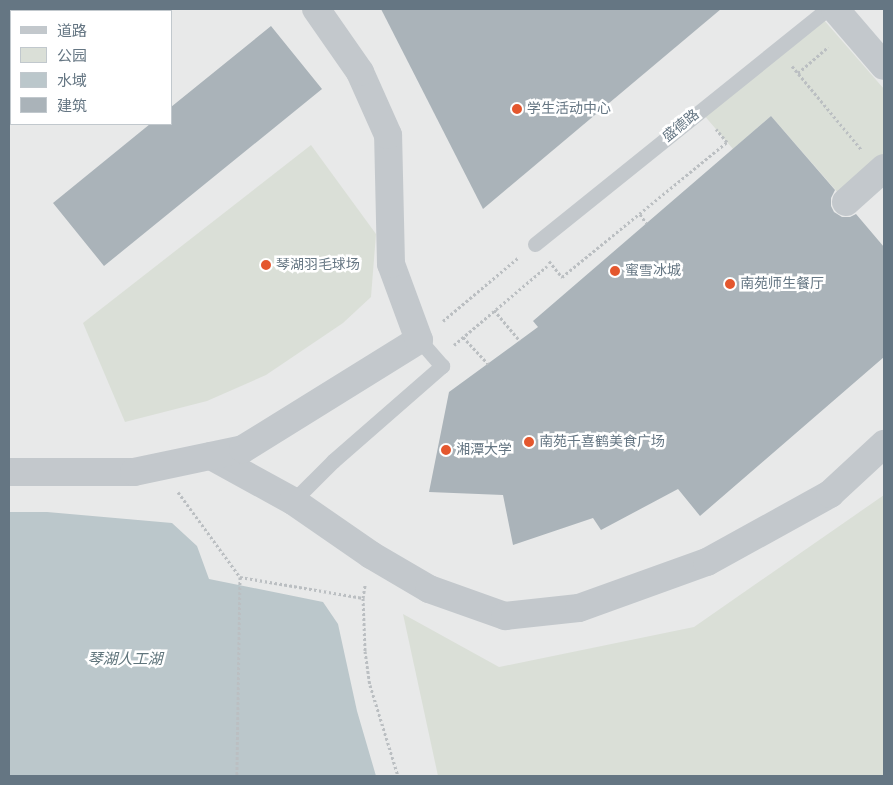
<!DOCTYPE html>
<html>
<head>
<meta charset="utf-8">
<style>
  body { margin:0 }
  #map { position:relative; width:893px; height:785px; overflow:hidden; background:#fafaf8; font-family:"Varela Round","Noto Sans SC",sans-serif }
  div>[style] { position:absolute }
  .built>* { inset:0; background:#e8e9e9 }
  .green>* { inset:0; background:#dadfd7 }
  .water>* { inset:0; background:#bbc7cb }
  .building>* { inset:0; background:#aab3b9 }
  .path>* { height:3px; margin-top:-1.5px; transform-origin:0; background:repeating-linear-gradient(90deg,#bbbfc2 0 2.5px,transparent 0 5px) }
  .lane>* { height:15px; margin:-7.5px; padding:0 7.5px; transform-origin:7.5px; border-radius:7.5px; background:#c3c8cc }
  .street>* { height:28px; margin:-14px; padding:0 14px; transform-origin:14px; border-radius:14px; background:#c3c8cc }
  .dots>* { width:14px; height:14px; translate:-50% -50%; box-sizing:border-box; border:2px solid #fff; border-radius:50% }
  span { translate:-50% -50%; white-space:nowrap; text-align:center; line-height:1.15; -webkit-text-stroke:5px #fff; paint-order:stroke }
  .poi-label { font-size:14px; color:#657683 }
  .left { translate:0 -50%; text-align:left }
  .street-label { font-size:14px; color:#657683 }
  .water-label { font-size:15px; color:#60757c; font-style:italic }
  .frame { position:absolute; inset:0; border:10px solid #657683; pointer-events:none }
  .legend { position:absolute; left:10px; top:10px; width:162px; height:115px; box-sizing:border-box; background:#fff; border:1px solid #c1c8cd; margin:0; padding:6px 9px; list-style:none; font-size:15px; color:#657683 }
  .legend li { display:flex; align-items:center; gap:10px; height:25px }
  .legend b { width:25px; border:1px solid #c1c8cd }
</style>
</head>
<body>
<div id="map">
  <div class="built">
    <div style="clip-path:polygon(evenodd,9px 9px,884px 9px,884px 776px,9px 776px,9px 9px,11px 11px,171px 11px,171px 124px,11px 124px,11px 11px)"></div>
  </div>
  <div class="green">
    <div style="clip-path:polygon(823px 19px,884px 89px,884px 177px,846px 202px,771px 116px,733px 149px,703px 114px)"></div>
    <div style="clip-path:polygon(311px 145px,376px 234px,371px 297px,343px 323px,266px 375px,207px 401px,125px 422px,83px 323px)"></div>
    <div style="clip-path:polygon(884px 495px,884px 776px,438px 776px,403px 614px,499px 667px,694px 627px)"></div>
  </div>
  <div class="water">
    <div style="clip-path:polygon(9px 512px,47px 512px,172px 523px,197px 546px,209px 579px,323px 602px,338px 624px,357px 711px,376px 776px,9px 776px)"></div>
  </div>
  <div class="building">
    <div style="clip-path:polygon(381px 9px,721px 9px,483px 209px)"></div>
    <div style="clip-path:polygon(271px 26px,322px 89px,104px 266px,53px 203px,150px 124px,171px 124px,171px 107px)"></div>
    <div style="clip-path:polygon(771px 116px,835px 190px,831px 198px,831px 206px,834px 212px,842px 217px,850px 217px,856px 214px,884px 247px,884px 357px,700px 516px,678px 489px,601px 530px,593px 518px,513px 545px,503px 495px,429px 492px,449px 392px,538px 327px,533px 321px)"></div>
  </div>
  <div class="path">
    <div style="left:792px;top:66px;width:108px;rotate:50.3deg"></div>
    <div style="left:798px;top:73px;width:40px;rotate:-41deg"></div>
    <div style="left:640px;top:214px;width:11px;rotate:56deg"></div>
    <div style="left:549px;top:261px;width:21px;rotate:51deg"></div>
    <div style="left:562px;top:277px;width:213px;rotate:-39.3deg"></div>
    <div style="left:727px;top:142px;width:17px;rotate:-130deg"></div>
    <div style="left:494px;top:310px;width:40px;rotate:50deg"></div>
    <div style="left:443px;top:321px;width:99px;rotate:-40.1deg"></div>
    <div style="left:463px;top:337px;width:37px;rotate:47deg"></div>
    <div style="left:454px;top:345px;width:122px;rotate:-40.3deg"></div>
    <div style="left:178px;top:492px;width:105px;rotate:53.9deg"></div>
    <div style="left:240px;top:577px;width:199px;rotate:90.9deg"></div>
    <div style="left:240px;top:577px;width:125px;rotate:9.7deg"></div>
    <div style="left:363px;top:598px;width:53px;rotate:87.8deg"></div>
    <div style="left:365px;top:651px;width:34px;rotate:82deg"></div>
    <div style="left:370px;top:685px;width:95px;rotate:72.9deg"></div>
    <div style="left:363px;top:598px;width:13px;rotate:-81deg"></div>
  </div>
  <div class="lane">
    <div style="left:535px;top:244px;width:375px;rotate:-38.8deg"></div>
    <div style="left:293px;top:501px;width:57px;rotate:-45deg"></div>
    <div style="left:333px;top:461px;width:145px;rotate:-41.1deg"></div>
    <div style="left:442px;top:366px;width:35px;rotate:-131deg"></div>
  </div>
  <div class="street">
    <div style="left:835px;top:9px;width:75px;rotate:49.3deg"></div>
    <div style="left:846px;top:202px;width:51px;rotate:-41.8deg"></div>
    <div style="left:211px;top:456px;width:94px;rotate:28.8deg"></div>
    <div style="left:293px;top:501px;width:95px;rotate:34.7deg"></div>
    <div style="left:371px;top:555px;width:67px;rotate:30.4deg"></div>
    <div style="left:429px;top:589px;width:81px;rotate:19.6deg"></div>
    <div style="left:505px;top:616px;width:74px;rotate:-6.2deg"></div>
    <div style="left:579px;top:608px;width:136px;rotate:-19.8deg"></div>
    <div style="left:707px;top:562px;width:141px;rotate:-28.9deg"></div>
    <div style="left:830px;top:494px;width:74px;rotate:-42.8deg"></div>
    <div style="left:9px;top:472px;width:125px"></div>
    <div style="left:134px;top:472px;width:111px;rotate:-11.9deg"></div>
    <div style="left:243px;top:449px;width:207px;rotate:-31.8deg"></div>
    <div style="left:419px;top:340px;width:81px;rotate:-110.2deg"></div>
    <div style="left:391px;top:264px;width:129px;rotate:-91.3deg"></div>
    <div style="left:388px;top:135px;width:69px;rotate:-114deg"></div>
    <div style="left:360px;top:72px;width:77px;rotate:-124.9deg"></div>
  </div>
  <div class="dots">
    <div style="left:517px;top:109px;background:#e4572e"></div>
    <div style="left:266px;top:265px;background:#e4572e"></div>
    <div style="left:615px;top:271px;background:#e4572e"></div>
    <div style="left:730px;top:284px;background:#e4572e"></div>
    <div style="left:529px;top:442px;background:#e4572e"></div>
    <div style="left:446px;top:450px;background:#e4572e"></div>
  </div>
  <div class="poi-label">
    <span class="left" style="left:527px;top:109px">学生活动中心</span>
    <span class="left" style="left:276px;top:265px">琴湖羽毛球场</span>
    <span class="left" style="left:625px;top:271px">蜜雪冰城</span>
    <span class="left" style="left:740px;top:284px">南苑师生餐厅</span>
    <span class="left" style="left:539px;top:442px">南苑千喜鹤美食广场</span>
    <span class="left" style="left:456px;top:450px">湘潭大学</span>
  </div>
  <div class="street-label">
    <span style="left:681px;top:126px;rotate:-39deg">盛德路</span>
  </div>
  <div class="water-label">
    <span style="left:125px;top:660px">琴湖人工湖</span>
  </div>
  <div class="frame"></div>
  <ul class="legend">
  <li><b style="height:6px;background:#c3c8cc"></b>道路</li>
  <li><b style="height:14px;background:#dadfd7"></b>公园</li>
  <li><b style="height:14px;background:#bbc7cb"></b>水域</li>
  <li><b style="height:14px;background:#aab3b9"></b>建筑</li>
  </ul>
</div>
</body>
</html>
